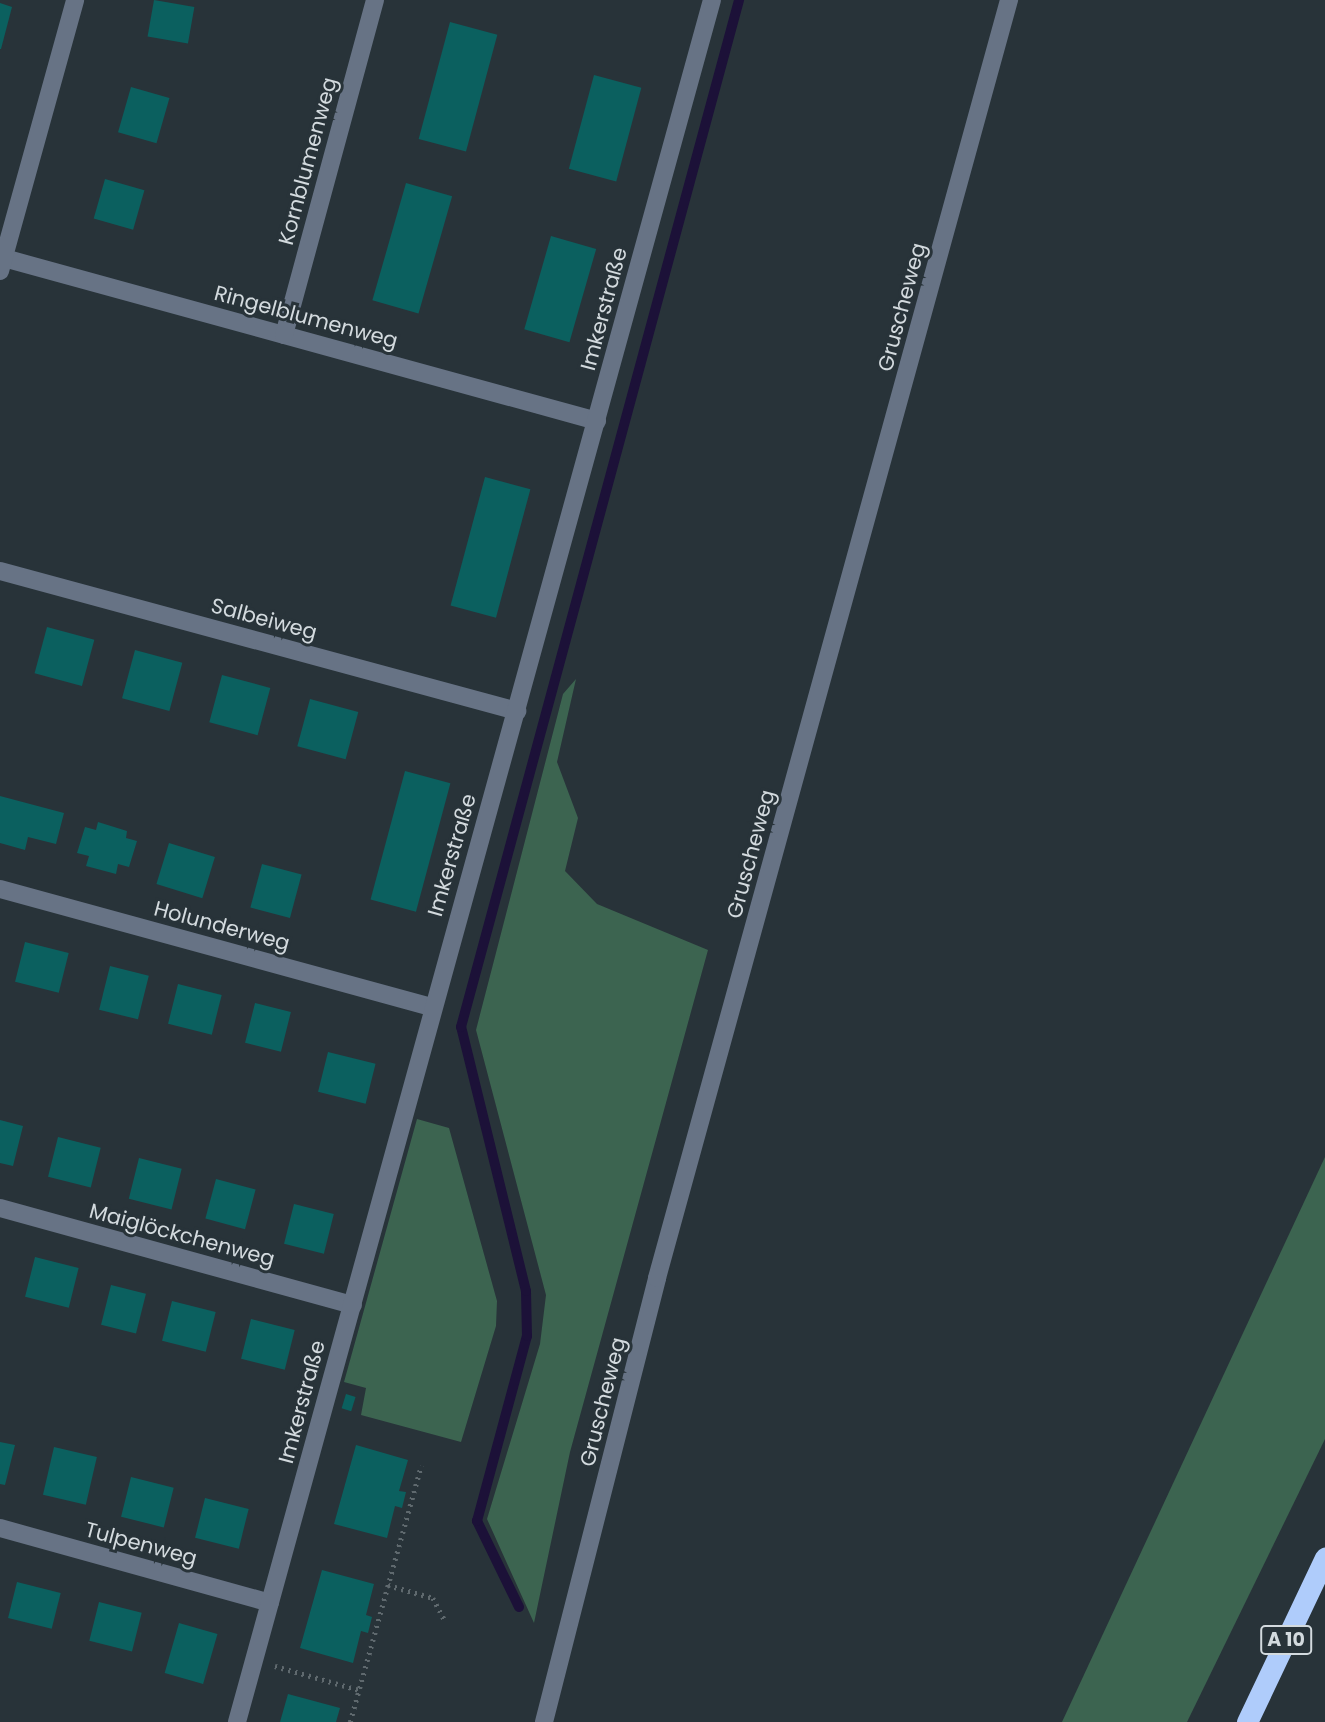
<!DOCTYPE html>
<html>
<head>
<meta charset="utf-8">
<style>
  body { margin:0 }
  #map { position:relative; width:1325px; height:1722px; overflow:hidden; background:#283339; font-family:Poppins,sans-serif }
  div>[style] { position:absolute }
  .green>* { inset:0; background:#3c6450 }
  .stream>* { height:10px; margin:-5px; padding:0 5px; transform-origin:5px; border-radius:5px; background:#1c1138 }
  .building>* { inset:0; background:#0b605f; transform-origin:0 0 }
  .path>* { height:4.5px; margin-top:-2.25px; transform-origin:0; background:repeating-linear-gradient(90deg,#5f696e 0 2px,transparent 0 7px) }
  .minor>* { height:18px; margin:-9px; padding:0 9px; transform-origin:9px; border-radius:9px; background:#677385 }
  .highway>* { height:21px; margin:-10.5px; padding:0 10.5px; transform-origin:10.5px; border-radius:10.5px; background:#afccfb }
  span { translate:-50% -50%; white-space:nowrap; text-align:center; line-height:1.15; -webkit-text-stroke:6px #283339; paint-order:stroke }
  .shield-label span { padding:2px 5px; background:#283339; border:2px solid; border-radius:5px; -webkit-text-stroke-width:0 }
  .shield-label { font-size:19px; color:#d3dade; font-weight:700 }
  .street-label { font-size:21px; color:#d3dade }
</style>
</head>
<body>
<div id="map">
  <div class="green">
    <div style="clip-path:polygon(576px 679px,557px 762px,578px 818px,565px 871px,597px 904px,708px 950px,570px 1452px,534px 1623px,487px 1519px,540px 1344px,546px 1295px,476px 1030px,563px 694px)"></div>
    <div style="clip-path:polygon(417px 1119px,449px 1128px,497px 1301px,496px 1326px,461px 1442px,361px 1415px,366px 1388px,344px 1382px)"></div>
    <div style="clip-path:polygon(1325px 1157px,1325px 1439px,1187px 1722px,1062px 1722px)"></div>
  </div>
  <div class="stream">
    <div style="left:519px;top:1607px;width:96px;rotate:-116deg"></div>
    <div style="left:477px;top:1521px;width:192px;rotate:-74.9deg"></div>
    <div style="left:527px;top:1336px;width:45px;rotate:-91.3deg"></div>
    <div style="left:526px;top:1291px;width:272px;rotate:-103.8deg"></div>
    <div style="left:461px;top:1027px;width:1064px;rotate:-74.85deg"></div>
  </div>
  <div class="building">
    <div style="left:154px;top:0;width:41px;height:37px;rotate:10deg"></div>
    <div style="clip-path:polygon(0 3px,12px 7px,1px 49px,0 49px)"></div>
    <div style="left:450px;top:22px;width:49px;height:121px;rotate:15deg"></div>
    <div style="left:594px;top:75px;width:49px;height:97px;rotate:15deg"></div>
    <div style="left:131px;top:87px;width:40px;height:47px;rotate:16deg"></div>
    <div style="left:105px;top:179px;width:41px;height:41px;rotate:16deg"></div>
    <div style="left:406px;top:183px;width:48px;height:122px;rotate:16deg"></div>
    <div style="left:551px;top:236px;width:47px;height:97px;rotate:16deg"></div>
    <div style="left:485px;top:477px;width:47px;height:133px;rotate:15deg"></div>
    <div style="left:47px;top:627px;width:49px;height:48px;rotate:15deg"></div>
    <div style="left:135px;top:650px;width:49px;height:50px;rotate:15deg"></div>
    <div style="left:222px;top:675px;width:50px;height:49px;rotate:15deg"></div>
    <div style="left:310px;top:699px;width:50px;height:49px;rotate:15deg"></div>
    <div style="left:405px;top:771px;width:47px;height:133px;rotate:15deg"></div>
    <div style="clip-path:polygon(0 796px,64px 813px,56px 844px,28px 837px,25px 850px,0 843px)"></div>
    <div style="clip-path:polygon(98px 822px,127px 831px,126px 838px,137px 841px,129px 867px,118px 864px,116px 874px,86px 866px,89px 856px,77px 853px,85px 827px,96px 830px)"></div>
    <div style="left:169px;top:843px;width:48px;height:43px;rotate:17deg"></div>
    <div style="left:262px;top:864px;width:41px;height:45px;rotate:15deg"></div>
    <div style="left:25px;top:942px;width:45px;height:41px;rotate:14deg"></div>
    <div style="left:110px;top:966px;width:40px;height:45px;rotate:14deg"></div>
    <div style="left:178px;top:984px;width:45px;height:41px;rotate:14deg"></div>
    <div style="left:255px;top:1003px;width:37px;height:41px;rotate:14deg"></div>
    <div style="left:328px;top:1052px;width:49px;height:41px;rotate:14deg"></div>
    <div style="clip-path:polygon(0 1120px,23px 1126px,13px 1166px,0 1163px)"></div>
    <div style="left:58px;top:1137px;width:44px;height:41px;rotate:14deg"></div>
    <div style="left:139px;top:1158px;width:44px;height:42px;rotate:14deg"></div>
    <div style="left:216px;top:1179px;width:41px;height:41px;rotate:15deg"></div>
    <div style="left:294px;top:1204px;width:41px;height:41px;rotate:14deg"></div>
    <div style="left:35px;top:1257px;width:45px;height:41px;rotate:14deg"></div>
    <div style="left:111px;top:1285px;width:36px;height:41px;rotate:14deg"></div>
    <div style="left:172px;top:1301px;width:45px;height:41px;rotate:14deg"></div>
    <div style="left:251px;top:1319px;width:45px;height:41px;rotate:14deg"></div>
    <div style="left:346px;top:1394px;width:10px;height:15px;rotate:17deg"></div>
    <div style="clip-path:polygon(0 1442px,15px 1445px,5px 1485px,0 1484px)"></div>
    <div style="clip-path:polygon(356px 1445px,408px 1460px,399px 1491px,406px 1492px,402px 1508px,395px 1506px,387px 1538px,334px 1524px)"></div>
    <div style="left:54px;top:1447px;width:44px;height:49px;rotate:13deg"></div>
    <div style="left:131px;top:1477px;width:44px;height:41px;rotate:14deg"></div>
    <div style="left:205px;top:1498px;width:45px;height:41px;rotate:14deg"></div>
    <div style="clip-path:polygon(322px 1570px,374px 1584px,366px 1615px,372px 1617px,368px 1633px,361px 1631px,353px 1663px,300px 1648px)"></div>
    <div style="left:17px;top:1582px;width:45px;height:37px;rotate:14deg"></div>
    <div style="left:99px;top:1602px;width:44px;height:40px;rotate:14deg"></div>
    <div style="left:179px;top:1623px;width:40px;height:52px;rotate:16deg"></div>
    <div style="clip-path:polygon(288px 1694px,340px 1708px,336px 1722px,280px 1722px)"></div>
  </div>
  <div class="path">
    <div style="left:388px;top:1585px;width:47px;rotate:16.1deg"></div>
    <div style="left:433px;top:1598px;width:27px;rotate:62deg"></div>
    <div style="left:275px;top:1666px;width:87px;rotate:15.9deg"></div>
    <div style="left:350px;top:1722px;width:266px;rotate:-74.5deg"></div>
  </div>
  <div class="minor">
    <div style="left:4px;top:258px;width:615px;rotate:15.37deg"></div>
    <div style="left:0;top:271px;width:281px;rotate:-74.5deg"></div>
    <div style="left:284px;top:335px;width:347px;rotate:-74.8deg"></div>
    <div style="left:0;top:571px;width:536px;rotate:15.15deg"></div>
    <div style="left:0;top:889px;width:448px;rotate:15.3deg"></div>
    <div style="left:0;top:1208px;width:366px;rotate:15.4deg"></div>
    <div style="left:0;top:1528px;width:280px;rotate:15.5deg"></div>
    <div style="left:237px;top:1722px;width:1786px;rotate:-74.58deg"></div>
    <div style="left:544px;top:1722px;width:458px;rotate:-75.7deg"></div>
    <div style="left:657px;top:1278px;width:1326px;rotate:-74.6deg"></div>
  </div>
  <div class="highway">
    <div style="left:1247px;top:1722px;width:182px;rotate:-64.6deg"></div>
  </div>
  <div class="shield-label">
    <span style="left:1286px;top:1640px">A 10</span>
  </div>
  <div class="street-label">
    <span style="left:308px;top:161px;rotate:-75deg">Kornblumenweg</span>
    <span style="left:902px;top:307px;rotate:-75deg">Gruscheweg</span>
    <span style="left:604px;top:309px;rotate:-75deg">Imkerstraße</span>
    <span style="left:306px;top:317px;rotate:15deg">Ringelblumenweg</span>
    <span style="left:264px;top:619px;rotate:15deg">Salbeiweg</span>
    <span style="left:751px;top:854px;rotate:-75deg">Gruscheweg</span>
    <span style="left:452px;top:855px;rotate:-74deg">Imkerstraße</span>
    <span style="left:222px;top:926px;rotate:15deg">Holunderweg</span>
    <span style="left:182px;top:1235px;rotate:15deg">Maiglöckchenweg</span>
    <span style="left:302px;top:1402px;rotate:-75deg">Imkerstraße</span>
    <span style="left:603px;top:1402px;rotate:-76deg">Gruscheweg</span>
    <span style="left:141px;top:1544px;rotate:15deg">Tulpenweg</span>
  </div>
</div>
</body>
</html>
